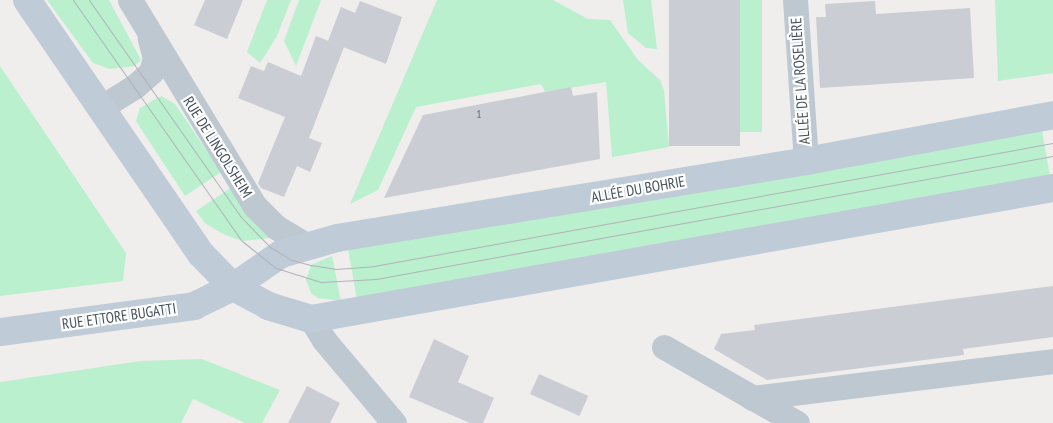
<!DOCTYPE html>
<html>
<head>
<meta charset="utf-8">
<style>
  body { margin:0 }
  #map { position:relative; width:1053px; height:423px; overflow:hidden; background:#f0eded; font-family:"PT Sans Narrow",sans-serif }
  div>[style] { position:absolute }
  .green>* { inset:0; background:#baf0ce; transform-origin:0 0 }
  .building>* { inset:0; background:#cacdd3; transform-origin:0 0 }
  .minor>* { height:25px; margin:-12.5px; padding:0 12.5px; transform-origin:12.5px; border-radius:12.5px; background:#bdc8d0 }
  .secondary>* { height:28px; margin:-14px; padding:0 14px; transform-origin:14px; border-radius:14px; background:#bfcbd7 }
  .tram>* { height:1px; margin:-0.5px; padding:0 0.5px; transform-origin:0.5px; border-radius:0.5px; background:#afb3b8 }
  span { translate:-50% -50%; white-space:nowrap; text-align:center; line-height:1.15; -webkit-text-stroke:4.5px #fff; paint-order:stroke }
  .number-label { font-size:12px; color:#667079 }
  .number-label span { -webkit-text-stroke-width:0 }
  .street-label { font-size:15px; color:#45515b }
</style>
</head>
<body>
<div id="map">
  <div class="green">
    <div style="clip-path:polygon(47px 0,109px 0,141px 60px,135px 66px,110px 69px,93px 63px)"></div>
    <div style="clip-path:polygon(267px 0,291px 0,277px 36px,260px 63px,247px 52px)"></div>
    <div style="clip-path:polygon(299px 0,321px 0,296px 66px,284px 41px)"></div>
    <div style="clip-path:polygon(437px 0,553px 0,588px 19px,610px 20px,638px 60px,660px 80px,664px 90px,669px 147px,612px 157px,606px 82px,545px 92px,541px 84px,416px 107px,378px 190px,350px 204px)"></div>
    <div style="clip-path:polygon(623px 0,651px 0,657px 49px,646px 48px,628px 33px)"></div>
    <div style="left:740px;top:0;width:22px;height:132px"></div>
    <div style="clip-path:polygon(995px 0,1053px 0,1053px 73px,998px 81px)"></div>
    <div style="clip-path:polygon(0 66px,126px 253px,123px 281px,0 296px)"></div>
    <div style="clip-path:polygon(161px 96px,175px 104px,221px 172px,185px 196px,136px 121px,140px 108px)"></div>
    <div style="left:1041px;top:125px;width:52px;height:704px;rotate:80deg"></div>
    <div style="clip-path:polygon(232px 187px,270px 238px,242px 241px,223px 234px,205px 223px,196px 211px)"></div>
    <div style="clip-path:polygon(332px 256px,341px 301px,318px 298px,311px 293px,306px 280px,311px 265px)"></div>
    <div style="clip-path:polygon(202px 359px,280px 390px,262px 423px,245px 423px,193px 399px,181px 423px,0 423px,0 382px,140px 361px)"></div>
  </div>
  <div class="building">
    <div style="clip-path:polygon(205px 0,243px 0,227px 39px,194px 25px)"></div>
    <div style="left:669px;top:0;width:71px;height:146px"></div>
    <div style="clip-path:polygon(360px 1px,402px 17px,386px 64px,328px 41px,341px 7px,355px 13px)"></div>
    <div style="clip-path:polygon(875px 1px,876px 14px,970px 8px,974px 78px,820px 88px,816px 17px,826px 17px,825px 4px)"></div>
    <div style="clip-path:polygon(316px 36px,344px 47px,309px 138px,322px 143px,310px 172px,297px 166px,284px 197px,261px 188px,258px 183px,285px 117px,238px 98px,251px 66px,264px 71px,268px 62px,301px 76px)"></div>
    <div style="clip-path:polygon(571px 87px,573px 96px,597px 92px,600px 159px,384px 198px,423px 115px)"></div>
    <div style="clip-path:polygon(1053px 286px,1053px 337px,963px 349px,964px 355px,767px 380px,714px 349px,721px 334px,755px 330px,754px 325px)"></div>
    <div style="clip-path:polygon(434px 339px,469px 356px,458px 382px,494px 398px,483px 423px,470px 423px,409px 397px)"></div>
    <div style="left:539px;top:374px;width:54px;height:22px;rotate:24deg"></div>
    <div style="clip-path:polygon(307px 386px,340px 403px,330px 423px,288px 423px)"></div>
  </div>
  <div class="minor">
    <div style="left:130px;top:0;width:241px;rotate:58.8deg"></div>
    <div style="left:255px;top:206px;width:30px;rotate:45deg"></div>
    <div style="left:276px;top:227px;width:35px;rotate:31deg"></div>
    <div style="left:795px;top:0;width:161px;rotate:86.1deg"></div>
    <div style="left:100px;top:108px;width:40px;rotate:-32deg"></div>
    <div style="left:134px;top:87px;width:23px;rotate:-41deg"></div>
    <div style="left:151px;top:72px;width:15px;rotate:-74deg"></div>
    <div style="left:155px;top:58px;width:20px;rotate:-105deg"></div>
    <div style="left:311px;top:319px;width:25px;rotate:58deg"></div>
    <div style="left:324px;top:340px;width:109px;rotate:49.9deg"></div>
    <div style="left:664px;top:347px;width:153px;rotate:29.7deg"></div>
    <div style="left:752px;top:398px;width:303px;rotate:-7deg"></div>
  </div>
  <div class="secondary">
    <div style="left:27px;top:0;width:308px;rotate:55.6deg"></div>
    <div style="left:201px;top:254px;width:46px;rotate:45.9deg"></div>
    <div style="left:233px;top:287px;width:40px;rotate:28deg"></div>
    <div style="left:268px;top:306px;width:45px;rotate:16.8deg"></div>
    <div style="left:311px;top:319px;width:753px;rotate:-10.01deg"></div>
    <div style="left:0;top:332px;width:196px;rotate:-7.6deg"></div>
    <div style="left:194px;top:306px;width:43px;rotate:-26deg"></div>
    <div style="left:233px;top:287px;width:58px;rotate:-34.5deg"></div>
    <div style="left:281px;top:254px;width:58px;rotate:-15.9deg"></div>
    <div style="left:337px;top:238px;width:475px;rotate:-9.3deg"></div>
    <div style="left:806px;top:161px;width:251px;rotate:-10.5deg"></div>
  </div>
  <div class="tram">
    <div style="left:73px;top:0;width:294px;rotate:55deg"></div>
    <div style="left:242px;top:241px;width:43px;rotate:38.5deg"></div>
    <div style="left:276px;top:268px;width:47px;rotate:17.3deg"></div>
    <div style="left:321px;top:282px;width:55px;rotate:-3.1deg"></div>
    <div style="left:376px;top:279px;width:688px;rotate:-10.3deg"></div>
    <div style="left:89px;top:0;width:264px;rotate:55deg"></div>
    <div style="left:240px;top:216px;width:43px;rotate:45.9deg"></div>
    <div style="left:270px;top:247px;width:26px;rotate:31deg"></div>
    <div style="left:292px;top:260px;width:20px;rotate:15deg"></div>
    <div style="left:311px;top:265px;width:24px;rotate:9deg"></div>
    <div style="left:335px;top:269px;width:39px;rotate:-4deg"></div>
    <div style="left:374px;top:266px;width:690px;rotate:-10.27deg"></div>
  </div>
  <div class="number-label">
    <span style="left:479px;top:114px">1</span>
  </div>
  <div class="street-label">
    <span style="left:800px;top:81px;rotate:-94deg">ALLÉE DE LA ROSELIÈRE</span>
    <span style="left:218px;top:147px;rotate:58deg">RUE DE LINGOLSHEIM</span>
    <span style="left:638px;top:189px;rotate:-10deg">ALLÉE DU BOHRIE</span>
    <span style="left:119px;top:316px;rotate:-8deg">RUE ETTORE BUGATTI</span>
  </div>
</div>
</body>
</html>
